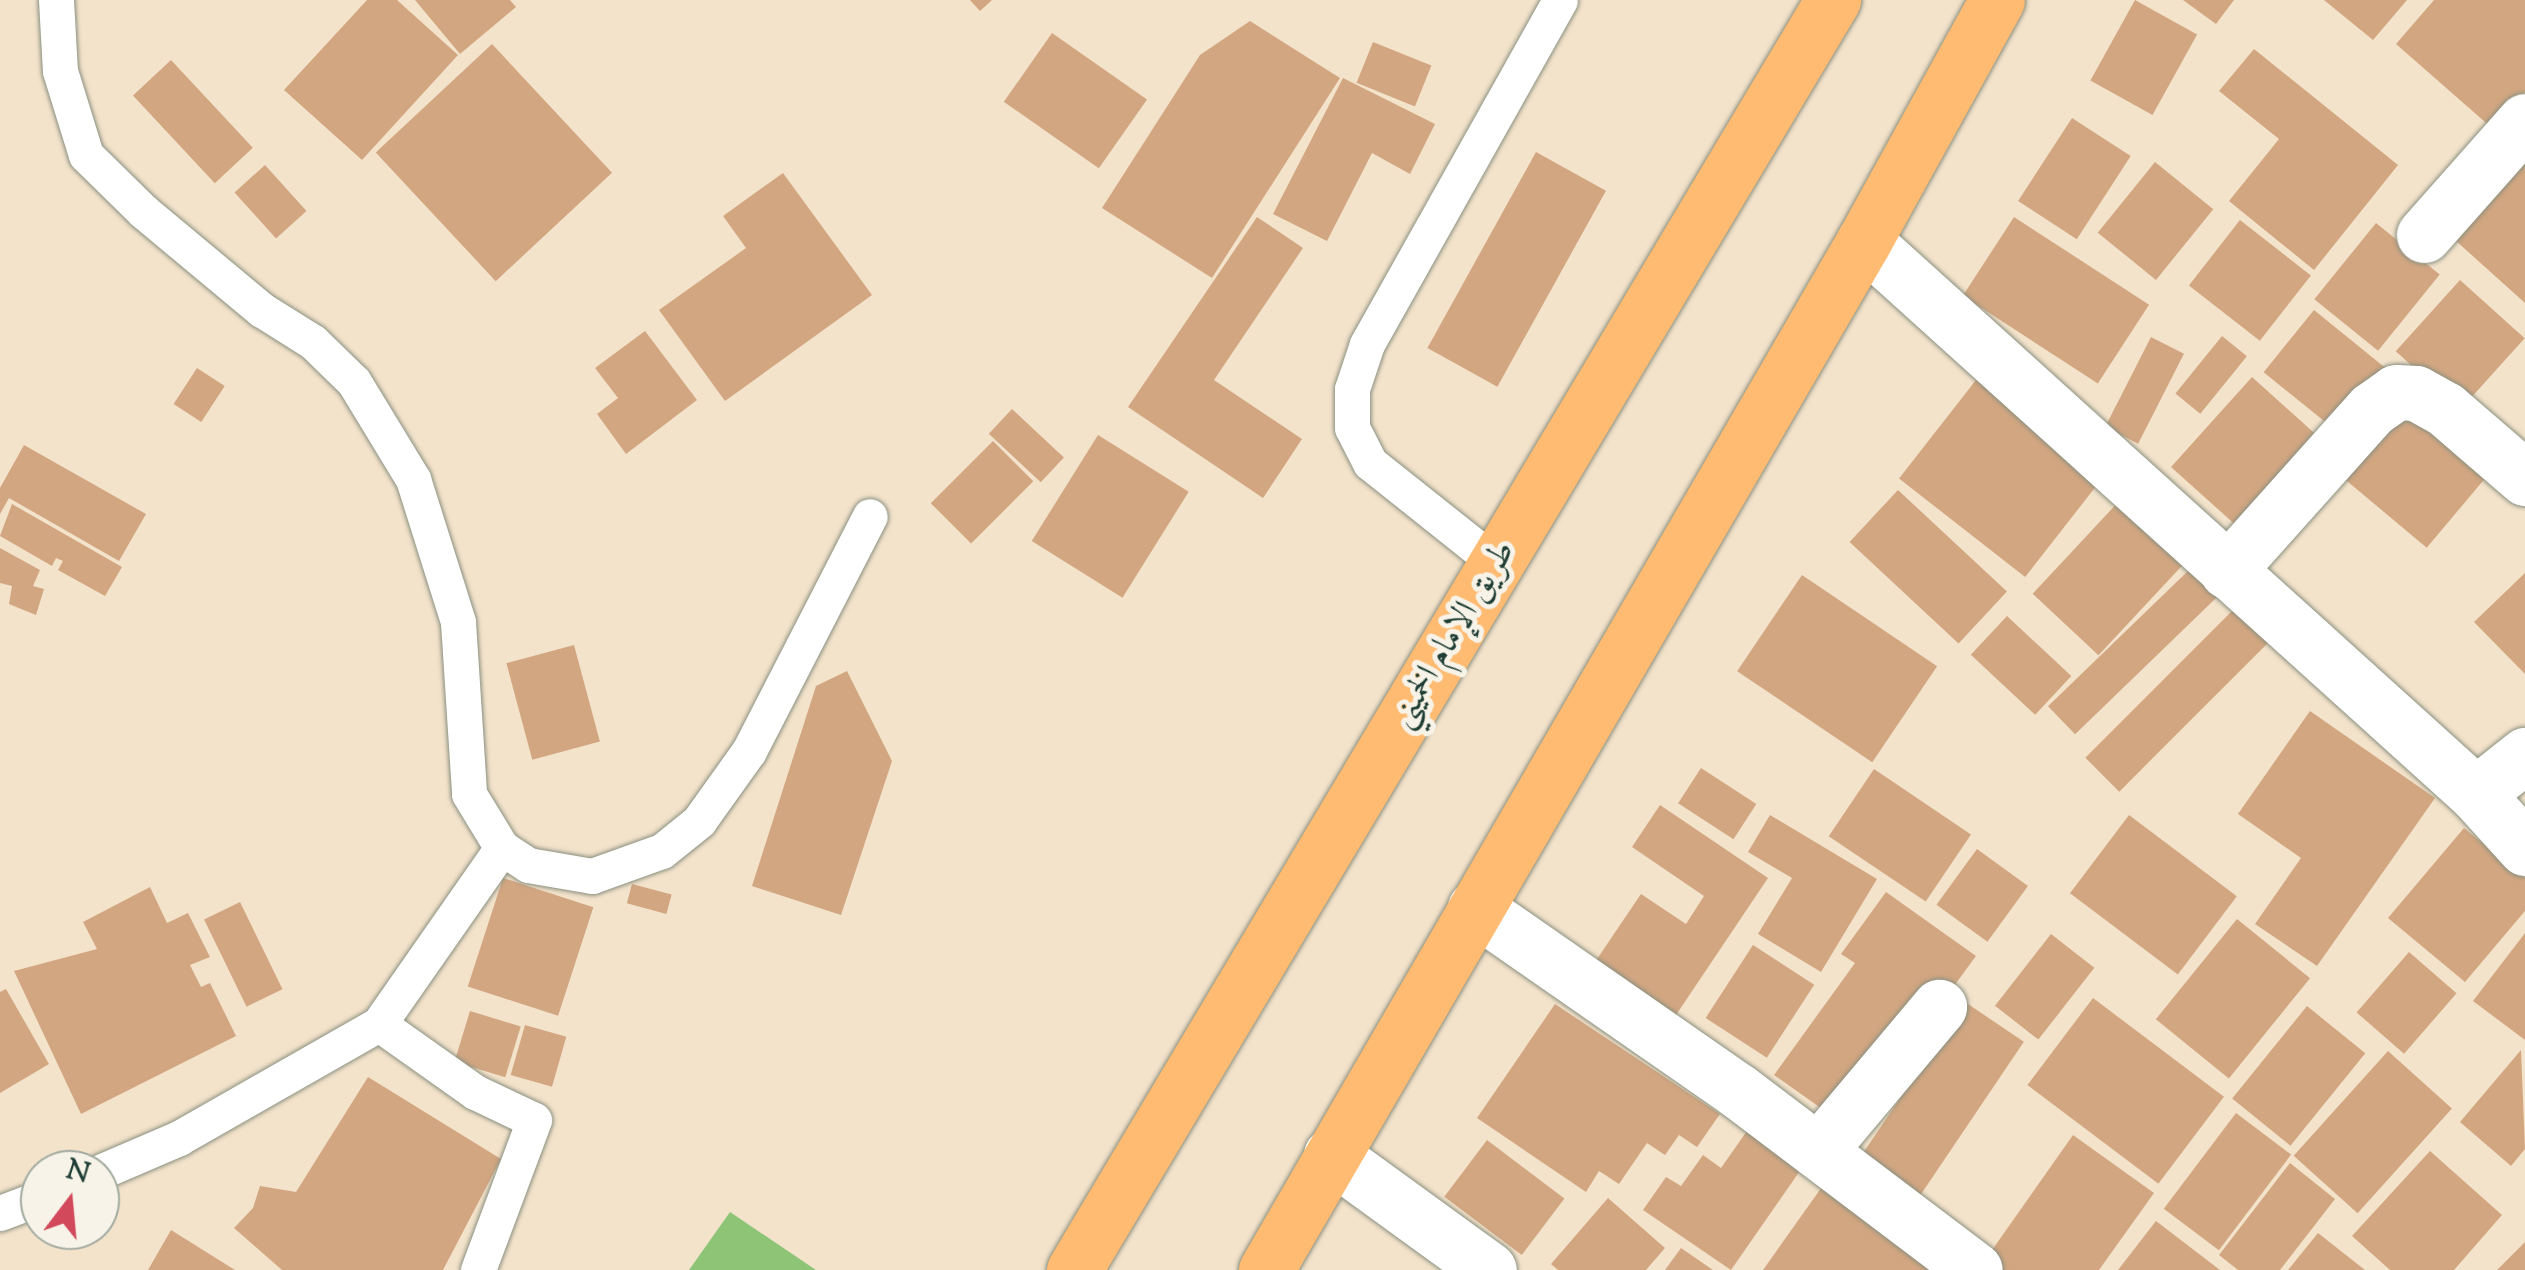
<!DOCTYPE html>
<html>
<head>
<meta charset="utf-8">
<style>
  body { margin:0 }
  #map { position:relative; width:2525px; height:1270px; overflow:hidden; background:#f4e3cb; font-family:"Sorts Mill Goudy",Amiri,serif }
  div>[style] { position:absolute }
  .green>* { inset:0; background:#8ec476 }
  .building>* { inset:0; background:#d2a681; transform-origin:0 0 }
  .roads { filter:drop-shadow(0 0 2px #8a9080) drop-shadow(0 0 2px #8a9080) }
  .lane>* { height:35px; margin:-17.5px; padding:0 17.5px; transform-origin:17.5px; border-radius:17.5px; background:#fff }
  .street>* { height:55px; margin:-27.5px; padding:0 27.5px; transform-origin:27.5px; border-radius:27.5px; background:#fff }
  .highway>* { height:55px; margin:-27.5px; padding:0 27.5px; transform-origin:27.5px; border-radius:27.5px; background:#ffbb71 }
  span { translate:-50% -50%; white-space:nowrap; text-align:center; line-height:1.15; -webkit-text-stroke:10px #f7f3e8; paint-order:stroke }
  .street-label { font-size:35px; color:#1f3d34 }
  .north { position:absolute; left:20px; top:1150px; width:100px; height:100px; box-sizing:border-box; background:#f7f3e8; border:2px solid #a1aaa0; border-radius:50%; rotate:16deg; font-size:28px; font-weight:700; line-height:40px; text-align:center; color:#1f3d34 }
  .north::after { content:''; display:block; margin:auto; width:35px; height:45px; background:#d1495b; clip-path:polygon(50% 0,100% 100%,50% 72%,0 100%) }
</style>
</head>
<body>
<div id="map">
  <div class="green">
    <div style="clip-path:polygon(730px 1212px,816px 1270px,689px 1270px)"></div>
  </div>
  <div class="building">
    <div style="clip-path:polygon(367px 0,397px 0,458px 55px,362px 160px,284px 90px)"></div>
    <div style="clip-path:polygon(415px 0,510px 0,516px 7px,460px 54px)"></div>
    <div style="clip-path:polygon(970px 0,992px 0,980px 11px)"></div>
    <div style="left:2135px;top:0;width:71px;height:92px;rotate:29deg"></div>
    <div style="clip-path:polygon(2183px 0,2234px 0,2216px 24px)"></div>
    <div style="clip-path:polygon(2324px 0,2407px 0,2373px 40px)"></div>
    <div style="clip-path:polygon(2434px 0,2525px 0,2525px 92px,2493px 129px,2396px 44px)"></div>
    <div style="clip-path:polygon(1250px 21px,1340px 78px,1212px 278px,1102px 208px,1200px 55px)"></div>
    <div style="left:1052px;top:33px;width:116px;height:84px;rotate:35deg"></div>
    <div style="left:1373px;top:42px;width:63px;height:44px;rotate:22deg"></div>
    <div style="left:492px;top:44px;width:176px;height:159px;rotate:47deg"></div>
    <div style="clip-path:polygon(2254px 49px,2398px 165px,2314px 270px,2229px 201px,2279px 139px,2219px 91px)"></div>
    <div style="left:171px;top:60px;width:120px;height:52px;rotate:47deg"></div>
    <div style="clip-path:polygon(1343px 78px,1435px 124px,1410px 174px,1372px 153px,1327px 241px,1273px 214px)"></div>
    <div style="left:2072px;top:118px;width:70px;height:99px;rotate:33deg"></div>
    <div style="clip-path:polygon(2525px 142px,2525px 303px,2445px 231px)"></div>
    <div style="left:1536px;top:152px;width:80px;height:224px;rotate:29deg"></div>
    <div style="left:2155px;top:162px;width:75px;height:91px;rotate:39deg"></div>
    <div style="left:265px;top:165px;width:62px;height:41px;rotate:48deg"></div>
    <div style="clip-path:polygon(783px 173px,872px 295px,725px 401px,659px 310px,746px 248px,723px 216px)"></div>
    <div style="clip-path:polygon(1257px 217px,1303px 248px,1214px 380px,1302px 439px,1263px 498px,1128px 407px)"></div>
    <div style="left:2014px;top:217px;width:161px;height:94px;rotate:33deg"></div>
    <div style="left:2240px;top:220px;width:90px;height:83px;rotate:38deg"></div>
    <div style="left:2376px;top:223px;width:82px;height:98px;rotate:39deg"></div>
    <div style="left:2460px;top:280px;width:87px;height:96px;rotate:42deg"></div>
    <div style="left:2314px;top:310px;width:92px;height:80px;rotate:39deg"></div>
    <div style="clip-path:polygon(645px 331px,697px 400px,626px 454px,597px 414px,618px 398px,595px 368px)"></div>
    <div style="left:2222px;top:336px;width:32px;height:74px;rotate:39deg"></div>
    <div style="left:2151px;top:337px;width:37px;height:101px;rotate:27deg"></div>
    <div style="left:197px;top:368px;width:33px;height:43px;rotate:33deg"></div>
    <div style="left:2252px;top:377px;width:91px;height:121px;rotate:42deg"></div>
    <div style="left:1976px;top:380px;width:160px;height:125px;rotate:38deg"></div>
    <div style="left:2408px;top:399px;width:110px;height:102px;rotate:40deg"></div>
    <div style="left:1012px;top:409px;width:71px;height:34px;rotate:43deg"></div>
    <div style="left:1098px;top:435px;width:107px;height:125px;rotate:32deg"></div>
    <div style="left:993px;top:441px;width:57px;height:88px;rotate:45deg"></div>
    <div style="clip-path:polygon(24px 445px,146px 514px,119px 561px,9px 498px,0 514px,0 488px)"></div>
    <div style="left:1898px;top:490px;width:149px;height:71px;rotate:43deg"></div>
    <div style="left:2122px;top:498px;width:90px;height:131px;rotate:43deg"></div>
    <div style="clip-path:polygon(12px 504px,122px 567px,105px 596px,58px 570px,63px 561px,56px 558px,52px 566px,0 536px)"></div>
    <div style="clip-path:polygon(0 548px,40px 570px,33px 586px,44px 589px,36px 615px,9px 604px,12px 586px,0 583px)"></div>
    <div style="left:2189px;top:570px;width:39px;height:196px;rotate:46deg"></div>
    <div style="clip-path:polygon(2525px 573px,2525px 674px,2474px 622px)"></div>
    <div style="left:1802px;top:575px;width:163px;height:116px;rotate:34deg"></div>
    <div style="left:2243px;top:600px;width:48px;height:223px;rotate:45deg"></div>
    <div style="left:2007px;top:616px;width:88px;height:53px;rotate:43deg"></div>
    <div style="left:574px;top:645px;width:100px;height:70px;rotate:75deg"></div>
    <div style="clip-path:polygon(847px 671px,892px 761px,841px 915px,752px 886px,816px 686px)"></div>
    <div style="clip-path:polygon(2310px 711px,2435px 798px,2317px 966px,2255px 924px,2301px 858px,2238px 814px)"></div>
    <div style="left:1701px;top:768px;width:66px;height:42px;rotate:33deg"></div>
    <div style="left:1874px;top:769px;width:117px;height:81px;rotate:34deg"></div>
    <div style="clip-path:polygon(1660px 805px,1768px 878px,1676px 1015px,1595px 962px,1641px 894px,1686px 924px,1704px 896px,1632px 847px)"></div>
    <div style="clip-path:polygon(1770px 815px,1877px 879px,1821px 972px,1758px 934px,1792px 878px,1748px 852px)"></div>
    <div style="left:2129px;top:815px;width:135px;height:98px;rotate:37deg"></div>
    <div style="clip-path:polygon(2464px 828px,2525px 878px,2525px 911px,2465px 982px,2388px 918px)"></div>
    <div style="left:1977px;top:849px;width:63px;height:69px;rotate:36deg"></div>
    <div style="left:503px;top:878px;width:95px;height:114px;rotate:18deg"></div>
    <div style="left:632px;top:884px;width:41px;height:20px;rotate:15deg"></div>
    <div style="clip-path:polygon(150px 887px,167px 923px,188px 913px,210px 957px,190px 965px,201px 987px,210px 983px,236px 1036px,81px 1114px,14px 971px,97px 949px,83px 922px)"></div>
    <div style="clip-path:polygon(1886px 892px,1976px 956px,1943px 1001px,1832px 1116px,1774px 1075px,1855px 963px,1841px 954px)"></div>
    <div style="left:240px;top:902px;width:97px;height:40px;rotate:64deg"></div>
    <div style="left:2237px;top:919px;width:94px;height:129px;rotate:39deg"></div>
    <div style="clip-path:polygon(2525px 933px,2525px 1040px,2473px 1001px)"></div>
    <div style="left:2051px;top:934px;width:55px;height:91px;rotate:38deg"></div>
    <div style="left:1753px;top:945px;width:73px;height:87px;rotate:33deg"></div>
    <div style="left:2409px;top:952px;width:63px;height:80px;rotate:41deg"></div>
    <div style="clip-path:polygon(6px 989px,49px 1064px,0 1093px,0 992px)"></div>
    <div style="left:2093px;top:998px;width:164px;height:109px;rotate:37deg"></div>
    <div style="left:1965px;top:1002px;width:71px;height:193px;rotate:34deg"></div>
    <div style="clip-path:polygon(1555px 1004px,1720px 1114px,1697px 1147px,1679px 1135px,1665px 1155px,1647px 1143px,1619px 1184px,1599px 1171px,1586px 1192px,1477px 1118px)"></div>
    <div style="left:2307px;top:1006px;width:75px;height:119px;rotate:39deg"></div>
    <div style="left:470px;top:1011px;width:53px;height:53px;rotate:17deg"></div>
    <div style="left:525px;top:1025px;width:43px;height:52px;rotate:16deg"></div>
    <div style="clip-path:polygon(2521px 1050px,2525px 1149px,2511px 1166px,2460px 1122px)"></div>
    <div style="left:2388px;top:1051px;width:86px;height:141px;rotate:42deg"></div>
    <div style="clip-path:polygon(368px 1077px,501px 1159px,443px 1270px,282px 1270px,234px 1228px,253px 1208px,260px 1186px,296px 1192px)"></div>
    <div style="left:2236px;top:1113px;width:69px;height:120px;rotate:37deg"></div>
    <div style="clip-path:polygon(1749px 1128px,1804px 1165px,1731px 1270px,1643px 1210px,1666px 1177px,1681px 1186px,1703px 1155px,1721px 1168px)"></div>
    <div style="clip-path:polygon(2073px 1135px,2154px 1193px,2099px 1270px,2000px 1270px,1985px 1260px)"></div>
    <div style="left:1487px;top:1140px;width:97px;height:71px;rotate:37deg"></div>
    <div style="clip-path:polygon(2430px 1151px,2502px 1215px,2454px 1270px,2390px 1270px,2352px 1236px)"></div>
    <div style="clip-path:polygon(2290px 1163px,2335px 1199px,2280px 1270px,2238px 1270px,2219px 1255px)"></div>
    <div style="clip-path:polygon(1824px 1184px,1945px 1270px,1763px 1270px)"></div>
    <div style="clip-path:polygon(1608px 1198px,1665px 1248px,1646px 1270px,1558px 1270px,1551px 1264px)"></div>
    <div style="clip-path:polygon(2156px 1221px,2220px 1270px,2118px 1270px)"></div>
    <div style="clip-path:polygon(171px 1230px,235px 1270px,148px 1270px)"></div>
    <div style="clip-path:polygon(2318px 1233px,2365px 1270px,2288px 1270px)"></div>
    <div style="clip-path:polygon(2525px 1242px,2525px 1270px,2497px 1270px)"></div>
    <div style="clip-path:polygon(1681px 1248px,1713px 1270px,1665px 1270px)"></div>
  </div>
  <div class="roads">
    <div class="lane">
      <div style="left:56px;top:0;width:71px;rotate:86.8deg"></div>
      <div style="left:60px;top:71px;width:88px;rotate:72.8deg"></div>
      <div style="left:86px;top:155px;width:80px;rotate:44.5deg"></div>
      <div style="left:143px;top:211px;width:155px;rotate:39.8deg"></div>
      <div style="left:262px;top:310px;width:60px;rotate:32.1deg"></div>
      <div style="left:313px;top:342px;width:57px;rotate:44.3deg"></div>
      <div style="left:354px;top:382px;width:114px;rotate:58.7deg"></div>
      <div style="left:413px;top:479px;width:150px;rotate:72.5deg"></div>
      <div style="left:458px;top:622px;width:172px;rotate:86.3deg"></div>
      <div style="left:469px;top:794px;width:63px;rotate:58.6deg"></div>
      <div style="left:502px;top:848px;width:31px;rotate:33deg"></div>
      <div style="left:528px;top:865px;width:65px;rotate:9.8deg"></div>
      <div style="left:592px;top:876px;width:74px;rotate:-19.7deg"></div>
      <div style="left:662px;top:851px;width:48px;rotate:-39deg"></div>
      <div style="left:699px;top:821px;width:86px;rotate:-54.5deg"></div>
      <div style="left:749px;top:751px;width:264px;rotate:-62.8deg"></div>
      <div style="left:1497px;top:564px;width:162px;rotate:-141.5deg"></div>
      <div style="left:1370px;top:463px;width:39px;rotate:-117deg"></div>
      <div style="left:1352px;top:428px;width:39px;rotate:-90deg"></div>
      <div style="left:1352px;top:389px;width:47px;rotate:-71.6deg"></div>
      <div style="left:1367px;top:344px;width:394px;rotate:-60.7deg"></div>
      <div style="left:379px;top:1024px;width:118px;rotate:35.3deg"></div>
      <div style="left:475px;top:1092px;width:65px;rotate:25.4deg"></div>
      <div style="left:534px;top:1120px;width:160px;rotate:110.5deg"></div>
      <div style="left:100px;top:1172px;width:86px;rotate:-23.3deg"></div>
      <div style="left:179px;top:1138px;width:230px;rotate:-29.7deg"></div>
      <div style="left:379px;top:1024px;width:215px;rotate:-55.1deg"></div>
      <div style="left:0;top:1213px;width:43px;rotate:-20.6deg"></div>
    </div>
    <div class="street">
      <div style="left:2424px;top:235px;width:152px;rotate:-48.5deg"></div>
      <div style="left:1864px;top:241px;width:825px;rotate:42.1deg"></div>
      <div style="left:2476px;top:794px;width:73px;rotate:47.8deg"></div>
      <div style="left:2227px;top:571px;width:217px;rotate:-48.2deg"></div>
      <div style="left:2372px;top:409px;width:29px;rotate:-35deg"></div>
      <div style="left:2396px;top:392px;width:20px;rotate:3deg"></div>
      <div style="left:2416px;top:393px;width:33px;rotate:29deg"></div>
      <div style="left:2445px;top:409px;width:106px;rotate:40.8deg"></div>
      <div style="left:2476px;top:794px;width:63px;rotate:-38.5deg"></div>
      <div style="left:1475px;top:908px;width:319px;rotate:34.8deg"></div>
      <div style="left:1737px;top:1090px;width:298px;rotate:37.1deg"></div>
      <div style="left:1819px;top:1150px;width:187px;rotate:-50deg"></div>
      <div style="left:1331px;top:1155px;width:195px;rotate:36deg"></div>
    </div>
    <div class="highway">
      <div style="left:1074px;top:1270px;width:1480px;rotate:-59.14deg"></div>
      <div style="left:1266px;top:1270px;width:1190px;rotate:-59.84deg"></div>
      <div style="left:1864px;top:241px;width:275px;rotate:-61.1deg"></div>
    </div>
  </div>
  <div class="street-label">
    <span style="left:1454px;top:635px;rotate:-59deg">طريق الإمام الخميني</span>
  </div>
  <div class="north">N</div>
</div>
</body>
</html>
